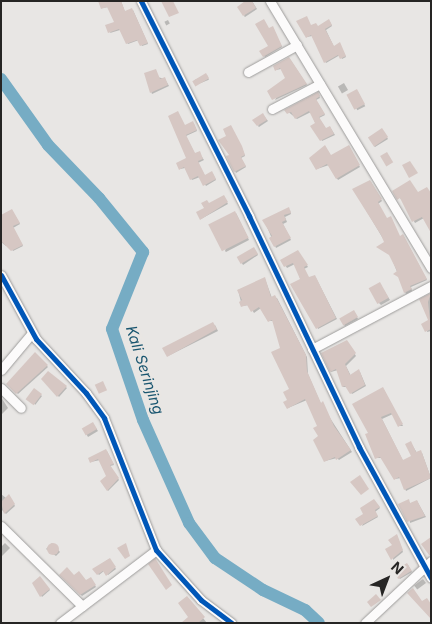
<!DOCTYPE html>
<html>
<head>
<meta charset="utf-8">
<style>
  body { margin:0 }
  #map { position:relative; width:432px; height:624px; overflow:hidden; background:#e8e6e4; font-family:Inter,sans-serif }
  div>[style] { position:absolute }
  .shadow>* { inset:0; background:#0003; transform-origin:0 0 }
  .river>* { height:12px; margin:-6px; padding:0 6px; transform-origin:6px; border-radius:6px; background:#76acc4 }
  .building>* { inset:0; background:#d6c7c3; transform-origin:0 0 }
  .round { border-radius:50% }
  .roads { filter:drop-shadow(0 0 1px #9d9c9b) drop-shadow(0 0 1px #9d9c9b) }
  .minor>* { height:9px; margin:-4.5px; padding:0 4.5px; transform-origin:4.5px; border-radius:4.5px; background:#fcfbfb }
  .cycleway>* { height:5px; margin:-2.5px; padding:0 2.5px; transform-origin:2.5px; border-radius:2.5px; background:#0057b8 }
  span { translate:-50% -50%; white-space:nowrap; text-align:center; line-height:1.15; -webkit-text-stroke:5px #e9e6e3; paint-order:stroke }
  .water-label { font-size:15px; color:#1a5670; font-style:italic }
  .frame { position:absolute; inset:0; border:2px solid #262524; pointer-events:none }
  .north { position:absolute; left:362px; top:554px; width:50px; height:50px; -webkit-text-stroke:4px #e9e6e3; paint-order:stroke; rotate:43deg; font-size:14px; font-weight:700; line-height:20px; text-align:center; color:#262524 }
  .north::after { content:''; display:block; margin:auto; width:18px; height:22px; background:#262524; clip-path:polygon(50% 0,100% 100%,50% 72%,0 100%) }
</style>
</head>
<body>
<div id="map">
  <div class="shadow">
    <div style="clip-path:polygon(102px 1px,121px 1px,125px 12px,133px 10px,148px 44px,142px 46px,139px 40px,128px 44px,120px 30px,110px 33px,115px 22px,109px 7px,102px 8px)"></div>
    <div style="clip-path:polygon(252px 1px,257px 9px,245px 17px,244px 16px)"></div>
    <div style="left:168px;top:20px;width:4px;height:4px;rotate:63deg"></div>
    <div style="clip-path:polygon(330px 22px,332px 26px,326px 30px,334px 47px,340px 45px,346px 57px,342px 59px,340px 55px,326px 63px,312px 36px,307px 37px,311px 27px,318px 28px)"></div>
    <div style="clip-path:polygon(273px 29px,282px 47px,265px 57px,261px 52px,269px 46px,269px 30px)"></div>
    <div style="clip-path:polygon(290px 59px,307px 85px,275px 100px,287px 78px,281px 69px,276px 70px)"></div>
    <div style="clip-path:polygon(146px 74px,165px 79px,169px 86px,152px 94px)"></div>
    <div style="left:207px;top:75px;width:5px;height:14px;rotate:68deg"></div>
    <div style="left:344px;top:83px;width:8px;height:7px;rotate:60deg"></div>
    <div style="left:358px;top:92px;width:16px;height:9px;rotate:63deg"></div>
    <div style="clip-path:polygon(319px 95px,320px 98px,316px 100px,325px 115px,319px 118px,326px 129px,330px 127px,335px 135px,322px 141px,311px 112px,297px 119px,286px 110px)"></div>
    <div style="clip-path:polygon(264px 116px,268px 121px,259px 127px,258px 126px)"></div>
    <div style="clip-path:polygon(194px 124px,197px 131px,186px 136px,195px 154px,200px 154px,204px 160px,198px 163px,205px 176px,213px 174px,216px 180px,206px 186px,200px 177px,192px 180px,185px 168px,180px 169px,187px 158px,185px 126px)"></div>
    <div style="clip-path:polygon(383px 131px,388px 139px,375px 147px,374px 146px)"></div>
    <div style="clip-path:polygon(349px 146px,360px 167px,338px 180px,329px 165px,317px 169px)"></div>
    <div style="clip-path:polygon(242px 148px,245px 156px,241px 158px,246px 167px,236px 173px,228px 157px)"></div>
    <div style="clip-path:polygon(371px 182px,382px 201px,378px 204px,387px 220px,400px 237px,404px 237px,427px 280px,411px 287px,412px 291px,406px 294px,385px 242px,354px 190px)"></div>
    <div style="clip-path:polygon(393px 191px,418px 194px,424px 218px,415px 223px,402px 200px)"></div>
    <div style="clip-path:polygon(224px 197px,228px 204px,201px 219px,209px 204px)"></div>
    <div style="clip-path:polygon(290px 210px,291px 214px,285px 217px,287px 222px,283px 224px,291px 240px,276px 248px,264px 220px)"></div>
    <div style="clip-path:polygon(13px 212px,20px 224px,13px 228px,23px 246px,13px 251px,9px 244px,6px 246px,1px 242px,1px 227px)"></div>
    <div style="clip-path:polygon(236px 213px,249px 240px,226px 252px,225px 251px)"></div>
    <div style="clip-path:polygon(255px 250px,258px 255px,243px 265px,239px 258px)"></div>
    <div style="clip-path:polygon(299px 253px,308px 267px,304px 269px,309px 279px,316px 278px,337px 319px,318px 329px,295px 264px,287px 268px,282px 260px)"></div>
    <div style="clip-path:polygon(265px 279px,272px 298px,277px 298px,307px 357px,308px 374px,321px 404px,352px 452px,339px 460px,337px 458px,325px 461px,315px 440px,320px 437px,318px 426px,307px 400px,288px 408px,291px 390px,274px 321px,269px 321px,261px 308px,254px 313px,249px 305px,242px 306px,238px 290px)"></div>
    <div style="clip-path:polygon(381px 286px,390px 300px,381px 305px,379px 303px)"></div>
    <div style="clip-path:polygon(431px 294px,431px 331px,427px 332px,429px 320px,420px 300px)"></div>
    <div style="clip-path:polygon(355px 313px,358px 319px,345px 326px,344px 325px)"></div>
    <div style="clip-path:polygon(215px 325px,218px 331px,168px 356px)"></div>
    <div style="clip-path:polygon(348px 343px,356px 356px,346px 366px,351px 376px,360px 372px,366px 386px,352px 394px,347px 387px,343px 387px,338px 370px,331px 372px,323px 354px)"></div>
    <div style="clip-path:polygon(35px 354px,48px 367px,18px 394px,7px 384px)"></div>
    <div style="clip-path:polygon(49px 373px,67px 388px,59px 397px,43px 379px)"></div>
    <div style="left:34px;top:390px;width:10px;height:11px;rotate:37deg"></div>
    <div style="clip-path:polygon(384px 390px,403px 426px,399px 426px,393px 414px,382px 419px,403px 461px,412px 457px,411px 443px,417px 453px,422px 453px,431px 478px,406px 491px,401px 478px,395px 479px,382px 458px,376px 458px,370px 433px)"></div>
    <div style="clip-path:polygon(1px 397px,8px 408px,1px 415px)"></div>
    <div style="clip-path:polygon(94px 425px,98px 431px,88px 437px,84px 430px)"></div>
    <div style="clip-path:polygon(107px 451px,114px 465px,110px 466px,119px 480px,108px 491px,101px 481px,107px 477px,100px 460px,91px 462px)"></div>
    <div style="clip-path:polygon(1px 494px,6px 498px,10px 497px,15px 506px,6px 514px,1px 509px)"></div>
    <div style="clip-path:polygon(374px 500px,380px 508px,375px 512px,378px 517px,362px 526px)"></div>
    <div style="clip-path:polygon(408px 501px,411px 504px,417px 501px,426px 517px,410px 523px)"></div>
    <div style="clip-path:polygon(397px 536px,403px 552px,393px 560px,394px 546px)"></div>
    <div style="clip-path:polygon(5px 543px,10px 548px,2px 556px,1px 547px)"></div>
    <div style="clip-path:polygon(52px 543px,60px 552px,56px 556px,46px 549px)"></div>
    <div style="clip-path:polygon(109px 559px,116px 569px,108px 575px,104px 571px,99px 575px,94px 569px)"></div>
    <div style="clip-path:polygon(408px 565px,412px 572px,400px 579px,399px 578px)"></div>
    <div style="clip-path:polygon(61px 575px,86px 582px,92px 580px,96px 587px,82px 596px)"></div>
    <div style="clip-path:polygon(40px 578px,50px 590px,42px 597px,34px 583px)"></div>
    <div style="left:423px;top:579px;width:5px;height:11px;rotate:53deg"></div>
    <div style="clip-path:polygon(187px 598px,207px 623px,184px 623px,190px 617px)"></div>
  </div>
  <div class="river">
    <div style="left:1px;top:79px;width:81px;rotate:54.5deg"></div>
    <div style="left:48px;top:145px;width:74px;rotate:46.1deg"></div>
    <div style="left:99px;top:198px;width:70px;rotate:50.8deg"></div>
    <div style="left:143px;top:252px;width:83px;rotate:111.9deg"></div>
    <div style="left:112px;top:329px;width:96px;rotate:71.2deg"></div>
    <div style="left:143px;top:420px;width:113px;rotate:65.9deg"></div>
    <div style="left:189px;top:523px;width:44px;rotate:53.4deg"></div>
    <div style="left:215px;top:558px;width:58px;rotate:33.7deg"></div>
    <div style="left:263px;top:590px;width:47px;rotate:25.5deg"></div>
    <div style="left:305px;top:610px;width:19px;rotate:43deg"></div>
  </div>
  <div class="building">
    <div style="clip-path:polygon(98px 1px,121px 1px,125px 11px,132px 8px,148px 43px,140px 46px,137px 40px,126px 44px,119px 29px,108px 33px,105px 25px,114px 22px,107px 7px,101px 9px)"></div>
    <div style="clip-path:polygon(161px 1px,173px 1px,179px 13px,169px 17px)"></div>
    <div style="clip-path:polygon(245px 1px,252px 1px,256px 8px,243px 16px,237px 7px)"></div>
    <div style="clip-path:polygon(307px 16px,311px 25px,316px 23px,318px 26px,329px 19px,332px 25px,325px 29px,334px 46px,340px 42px,346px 56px,340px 59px,338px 55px,324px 63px,311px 35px,306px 38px,296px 21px)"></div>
    <div style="clip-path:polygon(264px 19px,269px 28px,273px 26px,282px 46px,263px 57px,259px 51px,268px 46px,255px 24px)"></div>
    <div style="clip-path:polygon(289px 57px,307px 84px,272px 100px,267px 91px,285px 78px,280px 68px,275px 71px,273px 66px)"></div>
    <div style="clip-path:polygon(156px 69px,160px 79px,165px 77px,168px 85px,150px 93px,144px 73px)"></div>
    <div style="left:206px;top:73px;width:6px;height:16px;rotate:59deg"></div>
    <div style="left:357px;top:89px;width:17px;height:12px;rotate:62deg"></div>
    <div style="clip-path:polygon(318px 92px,320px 96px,316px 99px,325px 114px,319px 117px,326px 128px,330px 126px,334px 134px,320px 141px,310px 126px,315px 123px,309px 111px,295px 119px,291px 112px,287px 114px,284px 110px)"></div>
    <div style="clip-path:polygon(178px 111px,185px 125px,193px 121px,197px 130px,186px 135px,195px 153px,200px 151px,203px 159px,198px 161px,205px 175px,212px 171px,216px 179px,203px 186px,198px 176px,190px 180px,184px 167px,179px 170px,176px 163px,186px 158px,168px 116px)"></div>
    <div style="clip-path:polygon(263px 113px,267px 120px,257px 126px,252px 120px)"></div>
    <div style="clip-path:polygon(231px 125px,242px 146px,245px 155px,241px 157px,246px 166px,234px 172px,226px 156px,229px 155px,218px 140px,226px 136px,223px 129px)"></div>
    <div style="left:382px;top:128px;width:11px;height:17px;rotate:56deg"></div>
    <div style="clip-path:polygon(325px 145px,331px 155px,349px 145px,360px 165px,336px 179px,327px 164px,316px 170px,309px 158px)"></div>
    <div style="left:387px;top:152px;width:12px;height:8px;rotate:59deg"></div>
    <div style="clip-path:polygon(410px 161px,418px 173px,409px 178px,402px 165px)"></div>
    <div style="clip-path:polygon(370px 180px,382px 199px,378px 202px,387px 218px,391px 216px,400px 236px,403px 234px,427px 279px,410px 286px,412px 289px,404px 293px,398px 277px,393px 274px,397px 271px,389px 255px,376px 247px,384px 242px,381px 235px,352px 189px)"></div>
    <div style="clip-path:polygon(410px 180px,418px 192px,427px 187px,431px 193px,431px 233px,422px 217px,412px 222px,400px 198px,397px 200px,392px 191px)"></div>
    <div style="clip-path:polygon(224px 195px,228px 202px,200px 220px,196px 212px,204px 208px,201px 203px,207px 200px,209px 203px)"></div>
    <div style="clip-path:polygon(289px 207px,291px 213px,284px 215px,286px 220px,282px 222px,291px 238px,274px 247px,269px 238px,272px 236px,262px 220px)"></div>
    <div style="clip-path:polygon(12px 209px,20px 223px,13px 226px,23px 245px,11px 251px,1px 241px,1px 215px)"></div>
    <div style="left:235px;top:211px;width:30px;height:30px;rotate:63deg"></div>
    <div style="left:254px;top:247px;width:8px;height:20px;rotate:60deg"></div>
    <div style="clip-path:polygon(298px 250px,308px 265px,304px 267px,309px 277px,315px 275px,336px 318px,316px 329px,290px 284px,300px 279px,293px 263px,284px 267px,280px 260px)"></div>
    <div style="clip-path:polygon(265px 277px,271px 297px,275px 295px,306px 355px,307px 371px,321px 403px,323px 401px,334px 426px,351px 450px,336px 460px,335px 457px,324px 462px,313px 440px,318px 436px,313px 428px,317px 426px,305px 399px,287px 409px,283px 402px,287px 400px,283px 392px,289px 389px,271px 352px,280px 348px,272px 320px,268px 322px,259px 307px,251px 312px,247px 305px,241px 307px,239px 302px,242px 300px,237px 290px)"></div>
    <div style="left:380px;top:282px;width:18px;height:13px;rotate:61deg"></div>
    <div style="clip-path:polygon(431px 293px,428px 302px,431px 329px,425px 332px,421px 324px,428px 320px,419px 299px)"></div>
    <div style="left:354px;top:310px;width:8px;height:17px;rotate:60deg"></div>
    <div style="clip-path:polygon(213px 322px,217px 329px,167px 357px,162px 348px)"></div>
    <div style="clip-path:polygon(347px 340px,356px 353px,345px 364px,350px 375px,359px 369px,365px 385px,350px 394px,345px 386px,342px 387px,336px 369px,330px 372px,321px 353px)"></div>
    <div style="clip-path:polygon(35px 352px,48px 365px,16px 394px,6px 384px)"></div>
    <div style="clip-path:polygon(48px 371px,67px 386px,57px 397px,41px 379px)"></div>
    <div style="left:103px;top:381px;width:10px;height:9px;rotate:66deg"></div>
    <div style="clip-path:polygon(383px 387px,403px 424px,398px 427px,391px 413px,381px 417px,403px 460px,411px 456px,405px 444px,411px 441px,416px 452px,421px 450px,431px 478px,404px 490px,399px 477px,394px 480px,380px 457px,375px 459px,365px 434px,368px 433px,352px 404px)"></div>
    <div style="left:34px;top:388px;width:10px;height:14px;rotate:37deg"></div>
    <div style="left:93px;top:422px;width:8px;height:13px;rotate:60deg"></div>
    <div style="clip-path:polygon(106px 449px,114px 464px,110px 465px,119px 478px,107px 491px,100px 481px,106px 476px,98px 459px,90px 463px,88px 458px)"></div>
    <div style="clip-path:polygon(360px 475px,369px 489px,361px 495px,350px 482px)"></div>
    <div style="clip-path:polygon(9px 494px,15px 504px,4px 514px,1px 502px)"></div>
    <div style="clip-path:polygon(374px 499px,380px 507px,375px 510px,378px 516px,360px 526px,355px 519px,363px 514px,360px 508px)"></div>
    <div style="clip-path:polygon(409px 499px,410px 503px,417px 500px,425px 516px,407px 522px,398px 504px)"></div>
    <div style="clip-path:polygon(397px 534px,403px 550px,391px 560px,385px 549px,392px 545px,388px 540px)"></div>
    <div style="clip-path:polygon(431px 537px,431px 555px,429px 555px,421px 544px)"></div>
    <div style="clip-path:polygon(126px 543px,130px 556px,125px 559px,117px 548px)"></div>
    <div class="round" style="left:47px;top:543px;width:12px;height:12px"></div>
    <div style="clip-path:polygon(110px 558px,116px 567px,106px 576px,103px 571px,97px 575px,92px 569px)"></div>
    <div style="clip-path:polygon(155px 558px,172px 585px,166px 590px,148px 564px)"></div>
    <div style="left:407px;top:563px;width:9px;height:16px;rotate:58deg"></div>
    <div style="clip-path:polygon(67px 567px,74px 575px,79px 571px,86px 580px,91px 577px,96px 585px,80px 595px,59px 575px)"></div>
    <div style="clip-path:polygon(40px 576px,50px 589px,40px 597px,32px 583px)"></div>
    <div style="clip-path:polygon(413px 588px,422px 601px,427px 598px,431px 604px,431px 619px,407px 593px)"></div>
    <div style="clip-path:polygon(376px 594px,381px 600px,371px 607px,367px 602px)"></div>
    <div style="clip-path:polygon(187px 596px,205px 617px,198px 623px,181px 623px,188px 617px,178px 603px)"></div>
  </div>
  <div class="roads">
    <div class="minor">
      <div style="left:141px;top:1px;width:241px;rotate:63.3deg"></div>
      <div style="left:249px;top:216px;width:256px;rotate:64.5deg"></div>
      <div style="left:359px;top:447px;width:149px;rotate:61.2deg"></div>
      <div style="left:270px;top:1px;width:312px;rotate:58.9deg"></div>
      <div style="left:248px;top:72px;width:56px;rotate:-28.9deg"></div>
      <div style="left:272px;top:109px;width:54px;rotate:-27.5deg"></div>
      <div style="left:1px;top:275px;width:73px;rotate:61.3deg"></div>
      <div style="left:36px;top:339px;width:74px;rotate:47.2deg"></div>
      <div style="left:86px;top:393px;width:31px;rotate:54deg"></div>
      <div style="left:104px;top:418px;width:142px;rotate:68.5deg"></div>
      <div style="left:156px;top:550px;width:67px;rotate:48deg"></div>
      <div style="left:201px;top:600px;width:38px;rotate:37deg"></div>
      <div style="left:312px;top:349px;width:135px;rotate:-27.9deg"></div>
      <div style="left:1px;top:370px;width:48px;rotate:-50deg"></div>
      <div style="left:1px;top:388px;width:28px;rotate:45deg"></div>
      <div style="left:1px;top:526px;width:114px;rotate:44.6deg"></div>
      <div style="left:60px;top:623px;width:121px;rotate:-37.2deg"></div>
      <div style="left:365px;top:623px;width:91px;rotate:-43.2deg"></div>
    </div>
  </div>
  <div class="cycleway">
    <div style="left:141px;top:1px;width:241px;rotate:63.3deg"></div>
    <div style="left:249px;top:216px;width:256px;rotate:64.5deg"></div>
    <div style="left:359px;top:447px;width:149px;rotate:61.2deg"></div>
    <div style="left:1px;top:275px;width:73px;rotate:61.3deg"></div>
    <div style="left:36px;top:339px;width:74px;rotate:47.2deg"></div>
    <div style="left:86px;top:393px;width:31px;rotate:54deg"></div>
    <div style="left:104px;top:418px;width:142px;rotate:68.5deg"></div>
    <div style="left:156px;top:550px;width:67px;rotate:48deg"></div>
    <div style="left:201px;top:600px;width:38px;rotate:37deg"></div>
  </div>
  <div class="water-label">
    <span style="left:145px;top:370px;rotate:72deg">Kali Serinjing</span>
  </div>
  <div class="frame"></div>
  <div class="north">N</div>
</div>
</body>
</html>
